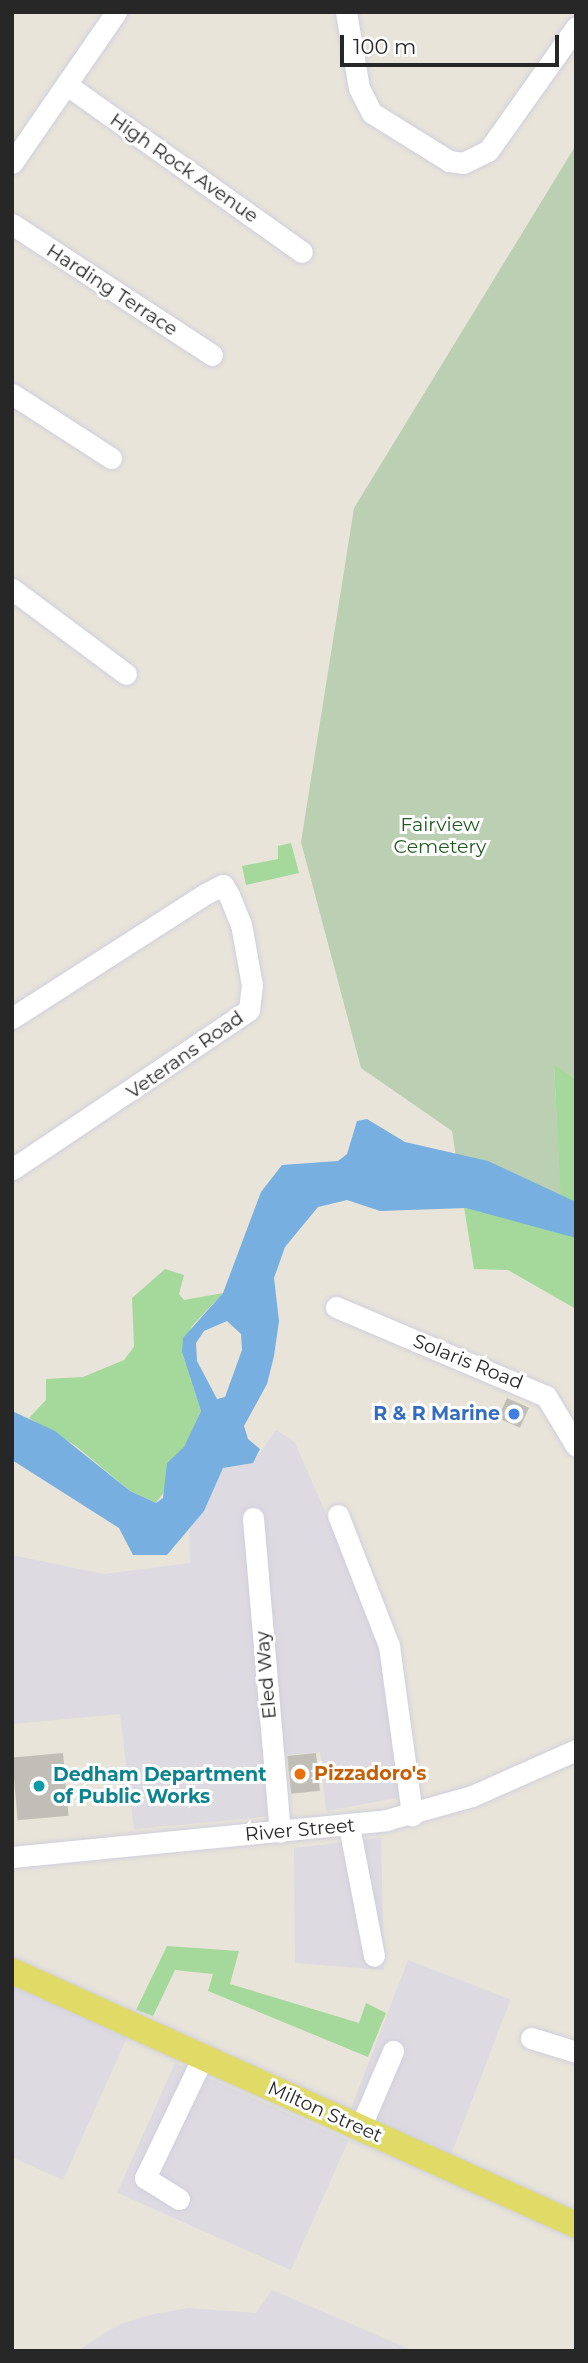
<!DOCTYPE html>
<html>
<head>
<meta charset="utf-8">
<style>
  body { margin:0 }
  #map { position:relative; width:588px; height:2363px; overflow:hidden; background:#e8e4d9; font-family:Montserrat,sans-serif }
  div>[style] { position:absolute }
  .industrial>* { inset:0; background:#dddae1; transform-origin:0 0 }
  .green>* { inset:0; background:#a4d99b }
  .cemetery>* { inset:0; background:#bbd0b2 }
  .water>* { inset:0; background:#76afe0 }
  .building>* { inset:0; background:#c0beb6; transform-origin:0 0 }
  .roads { filter:drop-shadow(0 0 2px #cfcfde) drop-shadow(0 0 2px #cfcfde) }
  .minor>* { height:21px; margin:-10.5px; padding:0 10.5px; transform-origin:10.5px; border-radius:10.5px; background:#fff }
  .major>* { height:26px; margin:-13px; padding:0 13px; transform-origin:13px; border-radius:13px; background:#e0db66 }
  .dots>* { width:19px; height:19px; translate:-50% -50%; box-sizing:border-box; border:4px solid #fff; border-radius:50% }
  span { translate:-50% -50%; white-space:nowrap; text-align:center; line-height:1.15; -webkit-text-stroke:6px #fff; paint-order:stroke }
  .street-label { font-size:19px; color:#272727 }
  .park-label { font-size:19px; color:#215a20 }
  .shop-label { font-size:19px; color:#366cbe; font-weight:700 }
  .right { translate:-100% -50%; text-align:right }
  .food-label { font-size:19px; color:#c56008; font-weight:700 }
  .left { translate:0 -50%; text-align:left }
  .culture-label { font-size:19px; color:#0d838f; font-weight:700 }
  .frame { position:absolute; inset:0; border:14px solid #272727; pointer-events:none }
  .scale { position:absolute; left:340px; top:35px; width:219px; height:32px; box-sizing:border-box; border:4px solid #272727; border-top:0; padding-left:9px; font-size:21px; line-height:24px; white-space:nowrap; color:#272727; -webkit-text-stroke:5px #fff; paint-order:stroke }
</style>
</head>
<body>
<div id="map">
  <div class="industrial">
    <div style="clip-path:polygon(276px 1430px,295px 1443px,385px 1649px,403px 1797px,326px 1811px,320px 1752px,278px 1756px,285px 1815px,134px 1829px,120px 1714px,12px 1724px,12px 1555px,104px 1574px,190px 1563px,189px 1532px,223px 1468px,253px 1463px)"></div>
    <div style="clip-path:polygon(381px 1838px,384px 1970px,295px 1963px,294px 1848px)"></div>
    <div style="left:408px;top:1960px;width:110px;height:166px;rotate:21deg"></div>
    <div style="clip-path:polygon(12px 1979px,130px 2031px,63px 2180px,12px 2157px)"></div>
    <div style="left:175px;top:2063px;width:190px;height:142px;rotate:24deg"></div>
    <div style="clip-path:polygon(272px 2290px,414px 2351px,77px 2351px,120px 2324px,154px 2314px,188px 2308px,256px 2313px)"></div>
  </div>
  <div class="green">
    <div style="clip-path:polygon(291px 843px,299px 873px,246px 885px,242px 866px,278px 859px,278px 846px)"></div>
    <div style="clip-path:polygon(554px 1064px,576px 1079px,576px 1309px,508px 1270px,474px 1269px,458px 1170px,525px 1181px,560px 1195px)"></div>
    <div style="clip-path:polygon(165px 1269px,184px 1275px,179px 1294px,184px 1300px,223px 1293px,192px 1326px,182px 1352px,201px 1411px,184px 1448px,167px 1463px,166px 1489px,156px 1503px,130px 1491px,76px 1446px,29px 1418px,46px 1400px,46px 1379px,83px 1377px,124px 1360px,134px 1347px,132px 1298px)"></div>
    <div style="clip-path:polygon(167px 1946px,239px 1951px,230px 1984px,359px 2023px,366px 2003px,386px 2013px,368px 2057px,208px 1991px,213px 1974px,175px 1970px,153px 2016px,136px 2010px)"></div>
  </div>
  <div class="cemetery">
    <div style="clip-path:polygon(576px 145px,576px 1079px,554px 1065px,561px 1196px,525px 1181px,458px 1170px,452px 1131px,361px 1068px,301px 842px,354px 508px)"></div>
  </div>
  <div class="water">
    <div style="clip-path:polygon(evenodd,367px 1119px,405px 1142px,488px 1161px,576px 1202px,576px 1238px,466px 1208px,380px 1211px,347px 1200px,318px 1207px,285px 1247px,274px 1278px,279px 1321px,274px 1356px,267px 1384px,244px 1426px,248px 1439px,260px 1449px,253px 1463px,223px 1468px,204px 1511px,167px 1555px,133px 1555px,119px 1528px,12px 1460px,12px 1411px,55px 1431px,130px 1491px,156px 1503px,163px 1498px,167px 1463px,184px 1447px,201px 1411px,182px 1352px,183px 1338px,223px 1293px,261px 1192px,282px 1165px,338px 1161px,347px 1154px,357px 1121px,367px 1119px,227px 1321px,241px 1334px,242px 1350px,225px 1397px,217px 1399px,197px 1361px,196px 1343px,204px 1331px,227px 1321px)"></div>
  </div>
  <div class="building">
    <div style="left:507px;top:1398px;width:24px;height:22px;rotate:24deg"></div>
    <div style="left:63px;top:1753px;width:63px;height:51px;rotate:85deg"></div>
    <div style="left:316px;top:1753px;width:38px;height:29px;rotate:84deg"></div>
  </div>
  <div class="roads">
    <div class="minor">
      <div style="left:346px;top:12px;width:77px;rotate:80.3deg"></div>
      <div style="left:359px;top:88px;width:28px;rotate:63deg"></div>
      <div style="left:372px;top:113px;width:91px;rotate:31.9deg"></div>
      <div style="left:449px;top:161px;width:14px;rotate:8deg"></div>
      <div style="left:463px;top:163px;width:28px;rotate:-26deg"></div>
      <div style="left:488px;top:151px;width:152px;rotate:-54.6deg"></div>
      <div style="left:67px;top:85px;width:288px;rotate:35.4deg"></div>
      <div style="left:12px;top:163px;width:183px;rotate:-55.4deg"></div>
      <div style="left:12px;top:224px;width:239px;rotate:33.2deg"></div>
      <div style="left:12px;top:394px;width:118px;rotate:32.9deg"></div>
      <div style="left:12px;top:589px;width:142px;rotate:36.7deg"></div>
      <div style="left:12px;top:1018px;width:229px;rotate:-32.7deg"></div>
      <div style="left:205px;top:894px;width:20px;rotate:-27deg"></div>
      <div style="left:223px;top:885px;width:12px;rotate:59deg"></div>
      <div style="left:229px;top:895px;width:31px;rotate:68deg"></div>
      <div style="left:241px;top:924px;width:62px;rotate:79.8deg"></div>
      <div style="left:252px;top:985px;width:25px;rotate:97deg"></div>
      <div style="left:249px;top:1010px;width:285px;rotate:146.1deg"></div>
      <div style="left:336px;top:1307px;width:228px;rotate:23deg"></div>
      <div style="left:546px;top:1396px;width:58px;rotate:59deg"></div>
      <div style="left:338px;top:1515px;width:141px;rotate:68.7deg"></div>
      <div style="left:389px;top:1646px;width:171px;rotate:82.2deg"></div>
      <div style="left:253px;top:1518px;width:315px;rotate:85.1deg"></div>
      <div style="left:349px;top:1826px;width:132px;rotate:79.1deg"></div>
      <div style="left:12px;top:1857px;width:376px;rotate:-5.6deg"></div>
      <div style="left:386px;top:1820px;width:89px;rotate:-15.6deg"></div>
      <div style="left:472px;top:1796px;width:114px;rotate:-23.9deg"></div>
      <div style="left:531px;top:2038px;width:47px;rotate:17.3deg"></div>
      <div style="left:360px;top:2128px;width:84px;rotate:-66.8deg"></div>
      <div style="left:179px;top:2199px;width:40px;rotate:-148deg"></div>
      <div style="left:145px;top:2178px;width:134px;rotate:-64.4deg"></div>
    </div>
    <div class="major">
      <div style="left:12px;top:1971px;width:619px;rotate:24.24deg"></div>
    </div>
  </div>
  <div class="dots">
    <div style="left:514px;top:1414px;background:#3f7fe0"></div>
    <div style="left:300px;top:1774px;background:#e8710a"></div>
    <div style="left:39px;top:1786px;background:#0f9aa8"></div>
  </div>
  <div class="street-label">
    <span style="left:184px;top:168px;rotate:35deg">High Rock Avenue</span>
    <span style="left:112px;top:290px;rotate:33deg">Harding Terrace</span>
    <span style="left:185px;top:1055px;rotate:-35deg">Veterans Road</span>
    <span style="left:468px;top:1362px;rotate:22deg">Solaris Road</span>
    <span style="left:266px;top:1675px;rotate:-95deg">Eled Way</span>
    <span style="left:300px;top:1830px;rotate:-5deg">River Street</span>
    <span style="left:325px;top:2112px;rotate:24deg">Milton Street</span>
  </div>
  <div class="park-label">
    <span style="left:440px;top:836px">Fairview<br>Cemetery</span>
  </div>
  <div class="shop-label">
    <span class="right" style="left:500px;top:1414px">R &amp; R Marine</span>
  </div>
  <div class="food-label">
    <span class="left" style="left:314px;top:1774px">Pizzadoro's</span>
  </div>
  <div class="culture-label">
    <span class="left" style="left:53px;top:1786px">Dedham Department<br>of Public Works</span>
  </div>
  <div class="frame"></div>
  <div class="scale">100 m</div>
</div>
</body>
</html>
